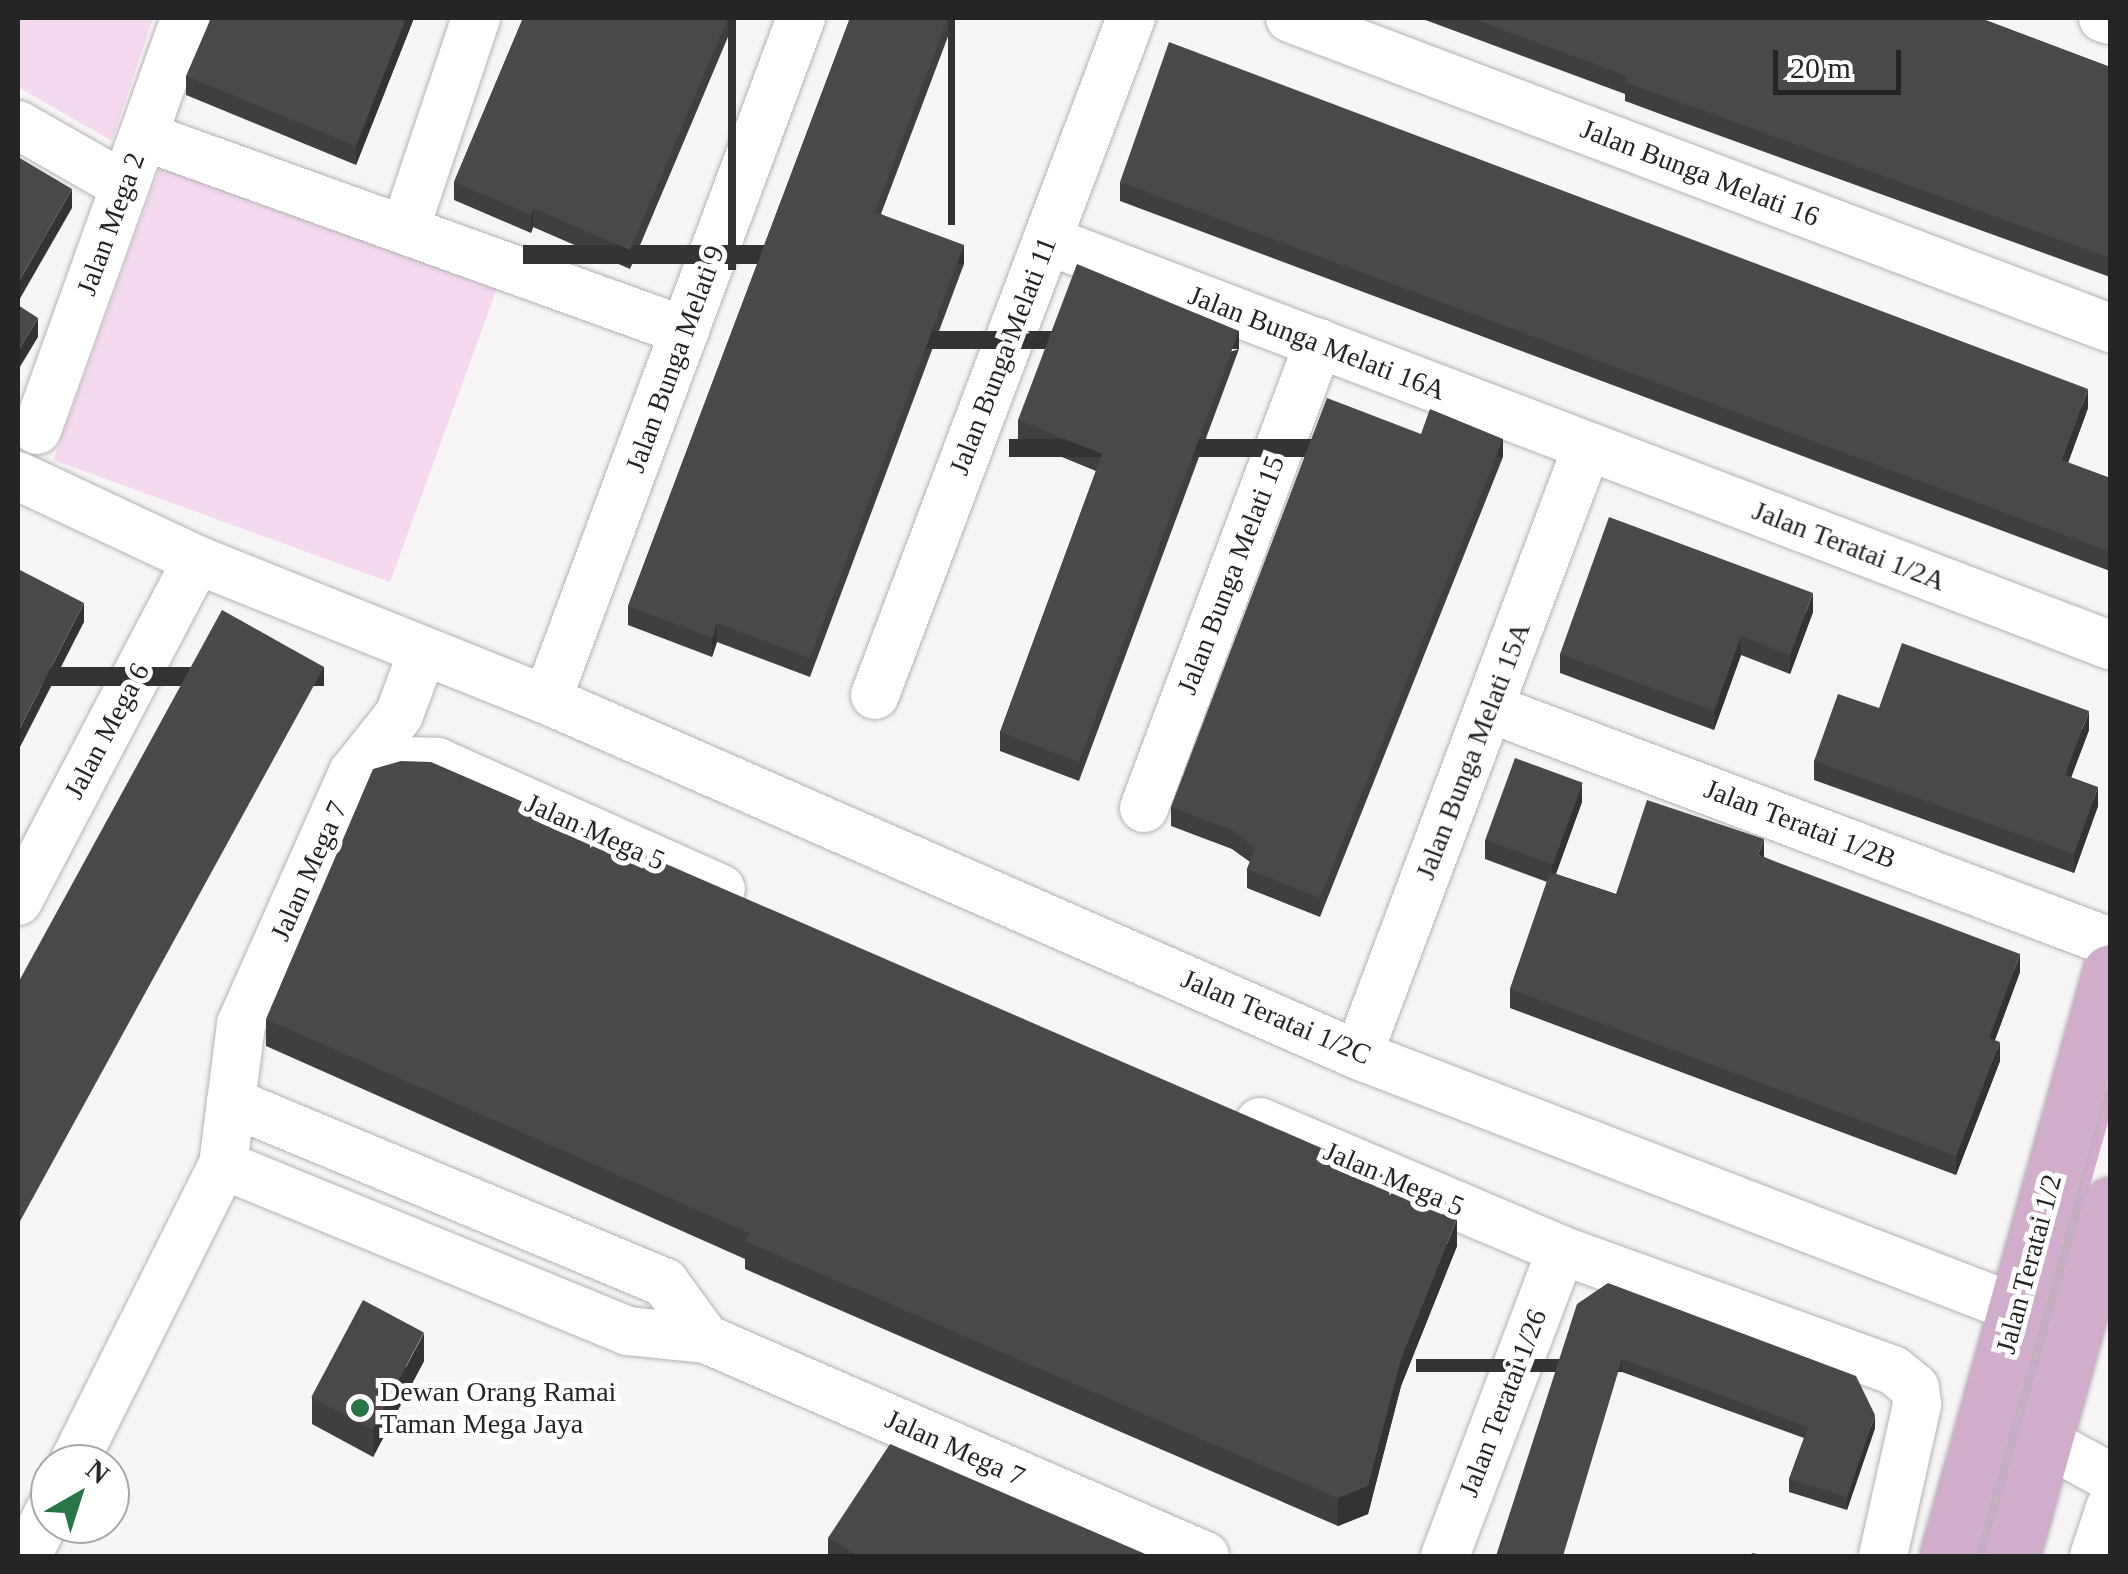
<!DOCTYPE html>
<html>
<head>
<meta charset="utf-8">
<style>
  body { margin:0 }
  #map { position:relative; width:2128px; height:1574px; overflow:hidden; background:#f8f5f7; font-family:Georgia,serif }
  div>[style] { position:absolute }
  .green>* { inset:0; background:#f4d9ef; transform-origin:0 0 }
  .stream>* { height:12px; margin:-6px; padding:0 6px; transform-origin:6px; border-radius:6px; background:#d4abcc }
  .roads { filter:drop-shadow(0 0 2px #b5b2b4) drop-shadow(0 0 2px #b5b2b4) }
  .minor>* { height:48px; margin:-24px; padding:0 24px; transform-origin:24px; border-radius:24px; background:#fff }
  .major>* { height:55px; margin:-27.5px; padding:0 27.5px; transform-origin:27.5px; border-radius:27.5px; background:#d0aecb }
  .wall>* { inset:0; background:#403e40 }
  .shaded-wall>* { inset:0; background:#343234; transform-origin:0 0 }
  .building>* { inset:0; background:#4b484a; transform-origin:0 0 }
  .dots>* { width:28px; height:28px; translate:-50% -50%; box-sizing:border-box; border:5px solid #fff; border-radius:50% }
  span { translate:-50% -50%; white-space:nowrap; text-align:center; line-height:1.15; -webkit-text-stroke:10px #fff; paint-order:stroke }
  .street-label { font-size:28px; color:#262525 }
  .poi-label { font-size:28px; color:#262525 }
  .left { translate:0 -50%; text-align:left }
  .frame { position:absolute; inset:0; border:20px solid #262525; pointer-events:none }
  .north { position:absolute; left:30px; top:1444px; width:100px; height:100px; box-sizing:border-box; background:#fff; border:2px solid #a8a8a8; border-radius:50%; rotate:39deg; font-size:28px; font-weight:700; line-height:40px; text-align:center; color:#262525 }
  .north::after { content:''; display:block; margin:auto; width:35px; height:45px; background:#287545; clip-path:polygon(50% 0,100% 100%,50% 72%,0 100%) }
  .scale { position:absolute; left:1773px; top:50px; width:128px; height:45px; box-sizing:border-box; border:5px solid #262525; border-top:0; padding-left:12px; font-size:30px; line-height:35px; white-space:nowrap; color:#262525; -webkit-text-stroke:8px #fff; paint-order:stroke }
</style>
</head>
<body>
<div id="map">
  <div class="green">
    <div style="clip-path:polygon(18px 18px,153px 18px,112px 141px,18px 87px)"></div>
    <div style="left:162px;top:162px;width:358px;height:317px;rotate:20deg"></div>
  </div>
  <div class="stream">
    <div style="left:1979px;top:1556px;width:480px;rotate:-74.2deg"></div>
  </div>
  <div class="roads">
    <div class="minor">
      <div style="left:1290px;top:18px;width:877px;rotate:20.71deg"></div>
      <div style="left:2103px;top:18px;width:7px;rotate:16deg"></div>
      <div style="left:18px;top:125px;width:123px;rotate:29.7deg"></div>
      <div style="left:143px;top:136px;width:576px;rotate:19.79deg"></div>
      <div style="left:405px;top:229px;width:223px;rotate:-71.4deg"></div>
      <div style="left:1047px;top:240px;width:1138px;rotate:20.86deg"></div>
      <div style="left:37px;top:430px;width:438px;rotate:-70.2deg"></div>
      <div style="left:18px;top:476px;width:198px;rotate:25.1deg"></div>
      <div style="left:197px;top:560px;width:377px;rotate:21.8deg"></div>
      <div style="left:547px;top:700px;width:885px;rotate:23.64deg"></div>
      <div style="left:1358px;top:1055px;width:704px;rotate:21.06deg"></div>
      <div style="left:875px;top:695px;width:724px;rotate:-69.29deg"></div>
      <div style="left:547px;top:700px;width:728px;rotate:-69.57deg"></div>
      <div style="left:1489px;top:708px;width:664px;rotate:20.65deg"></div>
      <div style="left:353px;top:773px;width:47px;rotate:-14.9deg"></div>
      <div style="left:398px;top:761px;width:39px;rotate:1deg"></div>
      <div style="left:437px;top:762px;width:311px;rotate:24.1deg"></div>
      <div style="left:1144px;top:808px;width:497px;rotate:-69.4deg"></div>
      <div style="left:18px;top:901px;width:385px;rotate:-62.3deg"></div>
      <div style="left:1358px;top:1055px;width:650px;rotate:-69.36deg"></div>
      <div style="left:231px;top:1102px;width:470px;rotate:22.6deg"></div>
      <div style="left:665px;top:1283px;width:69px;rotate:53.8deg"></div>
      <div style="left:1260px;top:1122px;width:327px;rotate:23deg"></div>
      <div style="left:1561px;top:1250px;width:353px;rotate:19.9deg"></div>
      <div style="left:1893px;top:1370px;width:28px;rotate:39deg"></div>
      <div style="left:1915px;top:1388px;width:17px;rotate:83deg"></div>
      <div style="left:1917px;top:1405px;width:155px;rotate:102.7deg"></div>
      <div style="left:223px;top:1165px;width:438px;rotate:22.3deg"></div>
      <div style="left:628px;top:1331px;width:78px;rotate:5.9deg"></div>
      <div style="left:706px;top:1339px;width:544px;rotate:23.5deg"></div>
      <div style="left:2044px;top:1441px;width:75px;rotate:28.6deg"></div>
      <div style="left:73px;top:1464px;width:335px;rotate:-63.4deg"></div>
      <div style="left:223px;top:1165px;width:142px;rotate:-82.7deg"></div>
      <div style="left:241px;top:1024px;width:275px;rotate:-66deg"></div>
      <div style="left:353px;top:773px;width:74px;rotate:-51.6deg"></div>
      <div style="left:399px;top:715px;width:66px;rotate:-69.6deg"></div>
      <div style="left:27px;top:1556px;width:51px;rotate:-63.4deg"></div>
      <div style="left:1445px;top:1556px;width:327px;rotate:-69.2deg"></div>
      <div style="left:2094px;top:1556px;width:51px;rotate:-71.6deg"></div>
    </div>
    <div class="major">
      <div style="left:1947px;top:1556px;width:606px;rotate:-74.41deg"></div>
      <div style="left:2012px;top:1556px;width:365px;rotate:-74.4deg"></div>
    </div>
  </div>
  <div class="wall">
    <div style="clip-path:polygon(414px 18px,356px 165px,186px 95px,186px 76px)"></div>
    <div style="clip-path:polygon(523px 18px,736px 18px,630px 269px,533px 227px,531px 233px,454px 200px,454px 182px)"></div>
    <div style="clip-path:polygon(850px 18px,955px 18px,881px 214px,964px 264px,810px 677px,717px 642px,712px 657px,628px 625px,628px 606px)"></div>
    <div style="clip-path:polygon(1420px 18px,1980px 18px,2110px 67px,2110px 277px,1671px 118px,1625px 101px,1625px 94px)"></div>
    <div style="clip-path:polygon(1120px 182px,2088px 408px,2068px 463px,2110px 478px,2110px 571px,1120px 201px)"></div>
    <div style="clip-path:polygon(1239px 349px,1079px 781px,1000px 751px,1000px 732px,1096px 471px,1018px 439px,1018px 420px)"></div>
    <div style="clip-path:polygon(1421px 434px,1503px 457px,1320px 917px,1247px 888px,1247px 869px,1250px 862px,1232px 849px,1171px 826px,1171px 807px)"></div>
    <div style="clip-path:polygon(1813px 612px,1790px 674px,1741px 655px,1714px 730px,1560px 673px,1560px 654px)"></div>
    <div style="clip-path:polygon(1879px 708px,2089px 730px,2071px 777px,2098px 806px,2074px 873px,1814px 780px,1814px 761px)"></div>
    <div style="clip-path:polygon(1582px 802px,1556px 874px,1616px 894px,1764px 857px,2020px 972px,1995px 1040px,2000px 1061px,1956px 1175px,1510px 1008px,1510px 989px,1547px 882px,1485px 859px,1485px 840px)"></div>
    <div style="clip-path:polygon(266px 1019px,1457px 1246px,1401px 1386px,1368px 1514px,1338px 1526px,745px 1269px,745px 1259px,266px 1046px)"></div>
    <div style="clip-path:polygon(1577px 1304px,1875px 1428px,1847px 1510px,1789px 1492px,1789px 1479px,1804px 1438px,1622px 1372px)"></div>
    <div style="clip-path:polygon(424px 1361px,373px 1457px,312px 1424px,312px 1397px)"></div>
    <div style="clip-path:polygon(828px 1538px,1150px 1556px,828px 1556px)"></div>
  </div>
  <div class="shaded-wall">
    <div style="clip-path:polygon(406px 18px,414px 18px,356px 165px,356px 146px)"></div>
    <div style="left:728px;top:18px;width:8px;height:252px"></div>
    <div style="left:948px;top:18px;width:7px;height:207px"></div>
    <div style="clip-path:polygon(72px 189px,72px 208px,18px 302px,18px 283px)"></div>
    <div style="clip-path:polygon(533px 208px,533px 227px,531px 233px,531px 215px)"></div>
    <div style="left:964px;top:245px;width:19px;height:441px;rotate:90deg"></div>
    <div style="clip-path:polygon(38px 318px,38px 337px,18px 370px,18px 351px)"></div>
    <div style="left:1239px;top:331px;width:18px;height:460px;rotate:90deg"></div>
    <div style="clip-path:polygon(2088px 389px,2088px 408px,2062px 479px,2062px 460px)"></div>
    <div style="left:1503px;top:439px;width:18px;height:494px;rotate:90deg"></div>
    <div style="clip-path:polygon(1813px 593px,1813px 612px,1790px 674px,1790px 655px)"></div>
    <div style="clip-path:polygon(84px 603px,84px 622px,18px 751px,18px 732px)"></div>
    <div style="clip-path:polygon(717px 623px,717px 642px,712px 657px,712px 638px)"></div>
    <div style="clip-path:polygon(1741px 636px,1741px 655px,1714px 730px,1714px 711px)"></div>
    <div style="left:324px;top:667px;width:19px;height:636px;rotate:90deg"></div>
    <div style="clip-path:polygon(2089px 711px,2089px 730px,2065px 794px,2065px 775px)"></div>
    <div style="clip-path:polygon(1582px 783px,1582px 802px,1552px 884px,1552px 865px)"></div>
    <div style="clip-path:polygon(2098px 787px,2098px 806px,2074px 873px,2074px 854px)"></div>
    <div style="clip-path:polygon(1764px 839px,1764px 858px,1758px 855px)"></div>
    <div style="clip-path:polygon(2020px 954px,2020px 972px,1989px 1056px,1989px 1038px)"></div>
    <div style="clip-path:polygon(2000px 1042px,2000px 1061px,1956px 1175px,1956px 1156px)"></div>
    <div style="clip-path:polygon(1457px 1219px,1457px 1246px,1401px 1386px,1368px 1514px,1338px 1526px,1338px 1498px,1401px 1359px)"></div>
    <div style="clip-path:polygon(424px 1333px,424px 1361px,373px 1457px,373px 1429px)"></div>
    <div style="left:1622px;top:1359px;width:13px;height:206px;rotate:90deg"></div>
    <div style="clip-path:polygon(1875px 1415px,1875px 1428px,1847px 1510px,1847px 1497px)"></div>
  </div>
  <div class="building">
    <div style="clip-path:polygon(211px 18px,406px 18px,356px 146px,186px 76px)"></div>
    <div style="clip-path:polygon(523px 18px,728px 18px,630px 250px,533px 208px,531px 215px,454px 182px)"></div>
    <div style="clip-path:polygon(850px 18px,948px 18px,875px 212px,964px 245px,810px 658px,717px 623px,712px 638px,628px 606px)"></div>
    <div style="clip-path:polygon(1471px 18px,1980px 18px,2110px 67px,2110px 258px,1671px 99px,1625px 82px,1627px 76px)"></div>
    <div style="clip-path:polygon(1169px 42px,2088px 389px,2062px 460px,2110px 478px,2110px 552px,1120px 182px)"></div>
    <div style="clip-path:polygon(18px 157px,72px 189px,18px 283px)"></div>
    <div style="clip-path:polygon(1077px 264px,1239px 331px,1079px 762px,1000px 732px,1102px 454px,1018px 420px)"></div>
    <div style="clip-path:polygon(18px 305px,38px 318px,18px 351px)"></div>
    <div style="clip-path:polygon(1327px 398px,1421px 434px,1430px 409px,1503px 439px,1320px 898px,1247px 869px,1255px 848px,1232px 830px,1171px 807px)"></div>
    <div style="clip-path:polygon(1609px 517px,1813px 593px,1790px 655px,1741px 636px,1714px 711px,1560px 654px)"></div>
    <div style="clip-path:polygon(18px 569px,84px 603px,18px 732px)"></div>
    <div style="clip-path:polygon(222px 610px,324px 667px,18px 1225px,18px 983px)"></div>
    <div style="clip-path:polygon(1902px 643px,2089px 711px,2065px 775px,2098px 787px,2074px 854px,1814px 761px,1838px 694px,1879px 708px)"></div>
    <div style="left:1515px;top:758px;width:72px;height:87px;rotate:20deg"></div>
    <div style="clip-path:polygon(401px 761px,431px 762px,1448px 1203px,1457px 1219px,1401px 1359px,1368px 1486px,1338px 1498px,745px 1241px,749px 1233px,266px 1019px,373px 769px)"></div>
    <div style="clip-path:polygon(1647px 800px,1764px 839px,1758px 855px,2020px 954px,1989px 1038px,2000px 1042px,1956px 1156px,1510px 989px,1550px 872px,1616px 894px)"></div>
    <div style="clip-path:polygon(1608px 1283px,1856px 1376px,1875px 1415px,1847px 1497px,1789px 1479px,1808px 1427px,1622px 1359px,1563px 1556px,1496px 1556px,1577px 1304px)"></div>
    <div style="left:363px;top:1300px;width:69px;height:110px;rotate:28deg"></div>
    <div style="clip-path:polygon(890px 1444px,1150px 1556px,859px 1556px,828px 1538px)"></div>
    <div style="clip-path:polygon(1752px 1553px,1767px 1556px,1751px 1556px)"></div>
  </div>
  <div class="dots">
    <div style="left:360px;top:1408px;background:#287545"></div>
  </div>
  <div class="street-label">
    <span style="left:1700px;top:173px;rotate:21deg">Jalan Bunga Melati 16</span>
    <span style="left:111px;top:224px;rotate:-70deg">Jalan Mega 2</span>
    <span style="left:1317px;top:343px;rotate:21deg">Jalan Bunga Melati 16A</span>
    <span style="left:1003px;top:356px;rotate:-69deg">Jalan Bunga Melati 11</span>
    <span style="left:675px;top:359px;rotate:-70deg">Jalan Bunga Melati 9</span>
    <span style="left:1849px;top:546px;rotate:21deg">Jalan Teratai 1/2A</span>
    <span style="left:1231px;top:575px;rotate:-69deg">Jalan Bunga Melati 15</span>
    <span style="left:107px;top:731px;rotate:-62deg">Jalan Mega 6</span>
    <span style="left:1473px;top:751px;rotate:-69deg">Jalan Bunga Melati 15A</span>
    <span style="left:1800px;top:824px;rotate:21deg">Jalan Teratai 1/2B</span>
    <span style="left:595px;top:832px;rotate:24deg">Jalan Mega 5</span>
    <span style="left:309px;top:871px;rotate:-66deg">Jalan Mega 7</span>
    <span style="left:1276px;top:1017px;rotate:23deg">Jalan Teratai 1/2C</span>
    <span style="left:1394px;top:1179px;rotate:23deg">Jalan Mega 5</span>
    <span style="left:2029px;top:1264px;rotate:-75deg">Jalan Teratai 1/2</span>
    <span style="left:1503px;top:1403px;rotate:-69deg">Jalan Teratai 1/26</span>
    <span style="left:955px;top:1448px;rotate:24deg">Jalan Mega 7</span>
  </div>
  <div class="poi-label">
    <span class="left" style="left:380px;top:1408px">Dewan Orang Ramai<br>Taman Mega Jaya</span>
  </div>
  <div class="frame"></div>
  <div class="north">N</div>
  <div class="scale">20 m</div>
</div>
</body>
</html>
